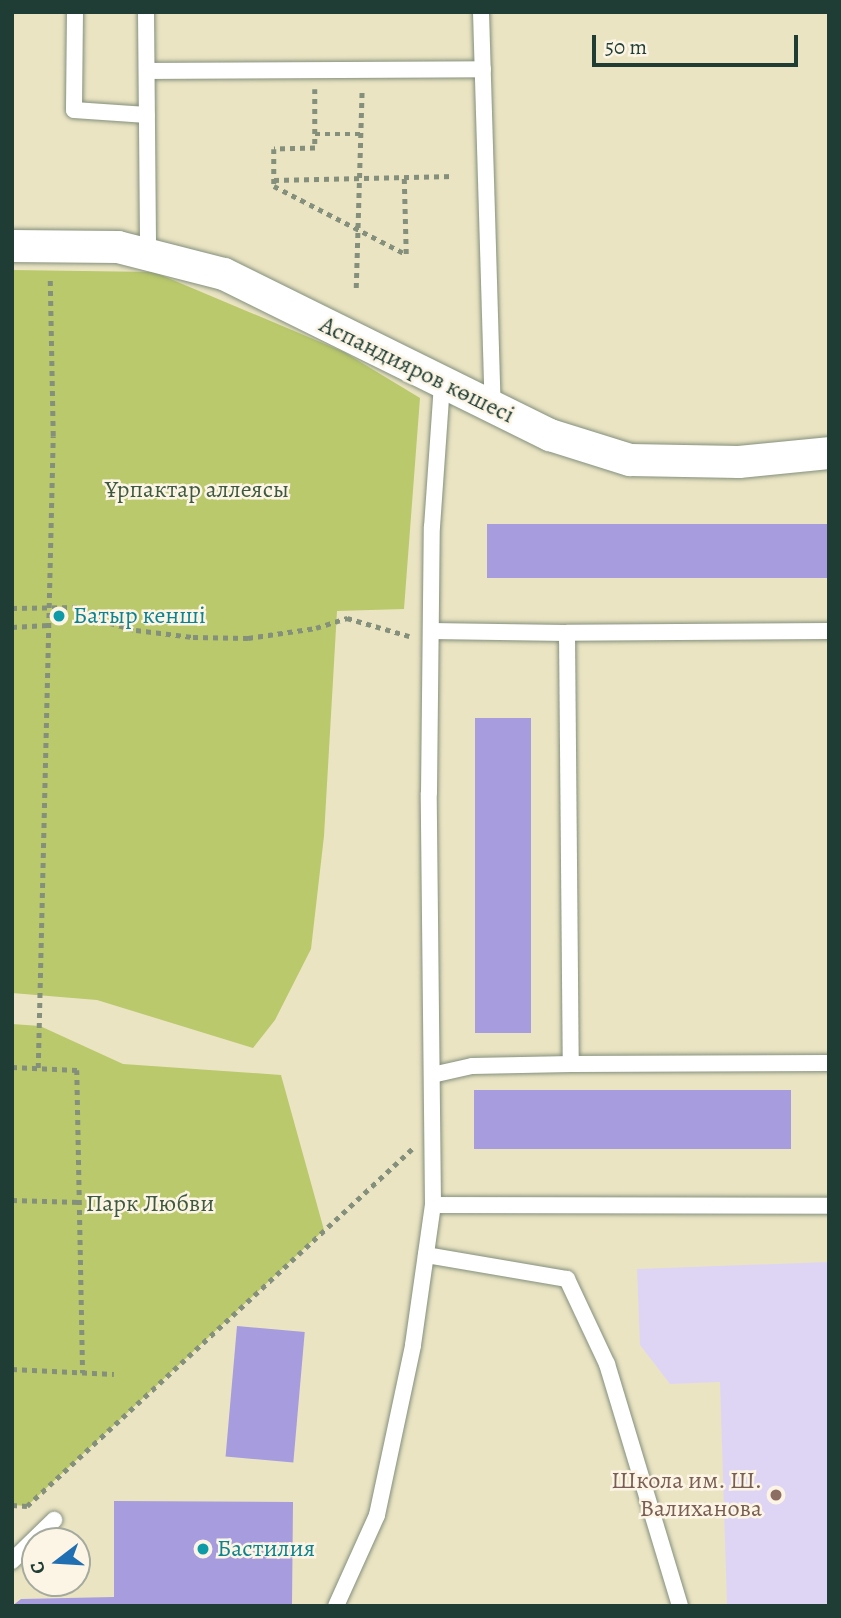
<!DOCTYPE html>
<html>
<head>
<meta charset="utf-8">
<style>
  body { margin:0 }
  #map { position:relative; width:841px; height:1618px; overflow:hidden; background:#eae4c3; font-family:Alegreya,serif }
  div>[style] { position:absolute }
  .built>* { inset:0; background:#ded5f5 }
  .green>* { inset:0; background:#bac96b }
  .building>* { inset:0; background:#a69cde; transform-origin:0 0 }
  .path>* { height:4.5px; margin-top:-2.25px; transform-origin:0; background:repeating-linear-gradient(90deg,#84907c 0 5px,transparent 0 10px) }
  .roads { filter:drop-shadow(0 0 2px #84907c) drop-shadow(0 0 2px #84907c) }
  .lane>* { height:16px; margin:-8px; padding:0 8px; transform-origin:8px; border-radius:8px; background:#fff }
  .street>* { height:32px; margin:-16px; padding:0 16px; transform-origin:16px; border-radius:16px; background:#fff }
  .dots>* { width:19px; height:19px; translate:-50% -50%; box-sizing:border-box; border:4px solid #fcf5e5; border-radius:50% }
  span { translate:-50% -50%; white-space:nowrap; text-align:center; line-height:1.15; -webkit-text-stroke:5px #fcf5e5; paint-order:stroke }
  .street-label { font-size:24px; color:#1f3d34 }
  .park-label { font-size:24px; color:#3e593f }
  .culture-label { font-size:24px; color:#0d838f }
  .left { translate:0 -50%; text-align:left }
  .education-label { font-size:24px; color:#785e54 }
  .right { translate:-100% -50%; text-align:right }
  .frame { position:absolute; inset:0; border:14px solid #1f3d34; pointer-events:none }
  .north { position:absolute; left:21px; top:1527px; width:70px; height:70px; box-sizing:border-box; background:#fcf5e5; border:2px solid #a4ab9e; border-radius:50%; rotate:253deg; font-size:19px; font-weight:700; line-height:28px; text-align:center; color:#1f3d34 }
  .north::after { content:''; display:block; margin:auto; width:24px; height:32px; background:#1f6fb2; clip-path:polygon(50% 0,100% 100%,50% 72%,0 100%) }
  .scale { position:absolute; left:592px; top:35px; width:206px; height:32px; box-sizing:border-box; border:4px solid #1f3d34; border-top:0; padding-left:9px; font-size:21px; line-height:24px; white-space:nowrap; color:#1f3d34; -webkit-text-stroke:5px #fcf5e5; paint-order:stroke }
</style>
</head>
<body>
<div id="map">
  <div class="built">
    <div style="clip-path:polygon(829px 1262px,829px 1606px,727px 1606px,720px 1382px,670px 1384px,640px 1345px,637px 1269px)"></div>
  </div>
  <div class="green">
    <div style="clip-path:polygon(12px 270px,154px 272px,344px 352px,420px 398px,404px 609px,337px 611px,324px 836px,311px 949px,275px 1020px,253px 1048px,97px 1000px,12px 993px)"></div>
    <div style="clip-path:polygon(12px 1024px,40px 1026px,123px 1064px,281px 1075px,324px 1230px,27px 1506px,12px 1505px)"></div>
  </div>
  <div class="building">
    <div style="left:829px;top:524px;width:54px;height:342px;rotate:90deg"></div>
    <div style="left:475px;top:718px;width:56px;height:315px"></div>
    <div style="left:791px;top:1090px;width:59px;height:317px;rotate:90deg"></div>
    <div style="left:237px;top:1326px;width:68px;height:131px;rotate:5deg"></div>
    <div style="clip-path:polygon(114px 1501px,293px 1502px,292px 1606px,12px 1606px,21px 1599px,114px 1597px)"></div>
  </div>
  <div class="path">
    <div style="left:315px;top:89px;width:59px;rotate:90deg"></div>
    <div style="left:315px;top:148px;width:41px;rotate:178.6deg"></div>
    <div style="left:274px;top:149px;width:37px;rotate:90deg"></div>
    <div style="left:274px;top:186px;width:148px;rotate:27.3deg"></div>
    <div style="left:406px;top:254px;width:76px;rotate:-91.5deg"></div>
    <div style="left:315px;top:134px;width:46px"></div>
    <div style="left:274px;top:180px;width:180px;rotate:-1.3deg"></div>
    <div style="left:356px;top:288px;width:198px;rotate:-88.3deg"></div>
    <div style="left:12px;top:608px;width:66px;rotate:-0.9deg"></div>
    <div style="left:78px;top:607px;width:26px;rotate:31deg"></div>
    <div style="left:100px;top:620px;width:37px;rotate:16deg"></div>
    <div style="left:136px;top:630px;width:57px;rotate:7deg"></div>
    <div style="left:193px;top:637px;width:55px;rotate:1deg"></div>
    <div style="left:248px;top:638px;width:69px;rotate:-8.4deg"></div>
    <div style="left:316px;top:628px;width:33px;rotate:-18deg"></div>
    <div style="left:347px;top:618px;width:65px;rotate:16.2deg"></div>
    <div style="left:12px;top:627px;width:36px;rotate:-3deg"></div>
    <div style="left:12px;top:1067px;width:65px;rotate:2.6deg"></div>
    <div style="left:77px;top:1070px;width:303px;rotate:88.9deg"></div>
    <div style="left:38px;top:1068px;width:632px;rotate:-88.64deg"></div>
    <div style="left:53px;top:436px;width:159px;rotate:-91.1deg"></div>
    <div style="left:12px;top:1200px;width:68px;rotate:1.7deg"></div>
    <div style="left:12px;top:1369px;width:102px;rotate:2.8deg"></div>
    <div style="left:12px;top:1505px;width:15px;rotate:4deg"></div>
    <div style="left:27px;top:1506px;width:525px;rotate:-42.84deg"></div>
  </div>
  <div class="roads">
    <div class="lane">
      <div style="left:75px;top:12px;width:98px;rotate:90.6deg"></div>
      <div style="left:74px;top:110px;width:73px;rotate:3.9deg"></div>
      <div style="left:146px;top:12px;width:242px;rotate:89.5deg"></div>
      <div style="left:481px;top:12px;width:396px;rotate:88.3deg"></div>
      <div style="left:147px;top:71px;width:336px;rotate:-0.3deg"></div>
      <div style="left:431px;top:631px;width:136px;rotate:0.8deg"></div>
      <div style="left:829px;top:631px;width:262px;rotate:179.6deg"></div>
      <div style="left:567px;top:633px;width:431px;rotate:89.5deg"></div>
      <div style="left:571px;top:1064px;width:258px;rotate:-0.2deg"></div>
      <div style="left:432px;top:1075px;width:41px;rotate:-12.7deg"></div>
      <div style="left:472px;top:1066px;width:99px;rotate:-1.2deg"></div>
      <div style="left:433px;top:1205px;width:396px;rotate:0.1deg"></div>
      <div style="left:426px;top:1255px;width:143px;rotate:9.7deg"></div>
      <div style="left:567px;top:1279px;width:94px;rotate:64.8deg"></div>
      <div style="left:607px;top:1364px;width:253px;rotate:73.2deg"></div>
      <div style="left:12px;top:1561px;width:59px;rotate:-44.3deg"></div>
      <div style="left:336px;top:1606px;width:100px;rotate:-65.7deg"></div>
      <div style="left:377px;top:1515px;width:174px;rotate:-78deg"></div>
      <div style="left:413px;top:1345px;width:141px;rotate:-81.9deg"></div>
      <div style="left:433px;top:1205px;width:412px;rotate:-90.6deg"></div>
      <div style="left:429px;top:793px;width:266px;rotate:-89.4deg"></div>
      <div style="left:432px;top:527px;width:144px;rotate:-86deg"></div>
    </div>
    <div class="street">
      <div style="left:12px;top:246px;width:106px;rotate:0.5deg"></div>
      <div style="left:118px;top:247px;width:109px;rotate:14.3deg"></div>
      <div style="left:224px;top:274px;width:364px;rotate:26.3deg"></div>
      <div style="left:550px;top:435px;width:84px;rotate:17.4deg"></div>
      <div style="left:630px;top:460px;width:109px;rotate:1.1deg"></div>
      <div style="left:739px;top:462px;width:90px;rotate:-5.7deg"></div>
    </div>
  </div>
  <div class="dots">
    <div style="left:59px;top:616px;background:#0f9aa8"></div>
    <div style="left:776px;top:1495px;background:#8d6e63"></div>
    <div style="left:203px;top:1549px;background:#0f9aa8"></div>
  </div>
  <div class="street-label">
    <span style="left:417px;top:370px;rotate:26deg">Аспандияров көшесі</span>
  </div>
  <div class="park-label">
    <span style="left:197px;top:490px">Ұрпактар аллеясы</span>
    <span style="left:150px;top:1204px">Парк Любви</span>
  </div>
  <div class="culture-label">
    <span class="left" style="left:73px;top:616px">Батыр кенші</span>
    <span class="left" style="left:217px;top:1549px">Бастилия</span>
  </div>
  <div class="education-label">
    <span class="right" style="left:762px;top:1495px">Школа им. Ш.<br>Валиханова</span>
  </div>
  <div class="frame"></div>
  <div class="north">С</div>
  <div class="scale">50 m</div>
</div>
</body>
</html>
